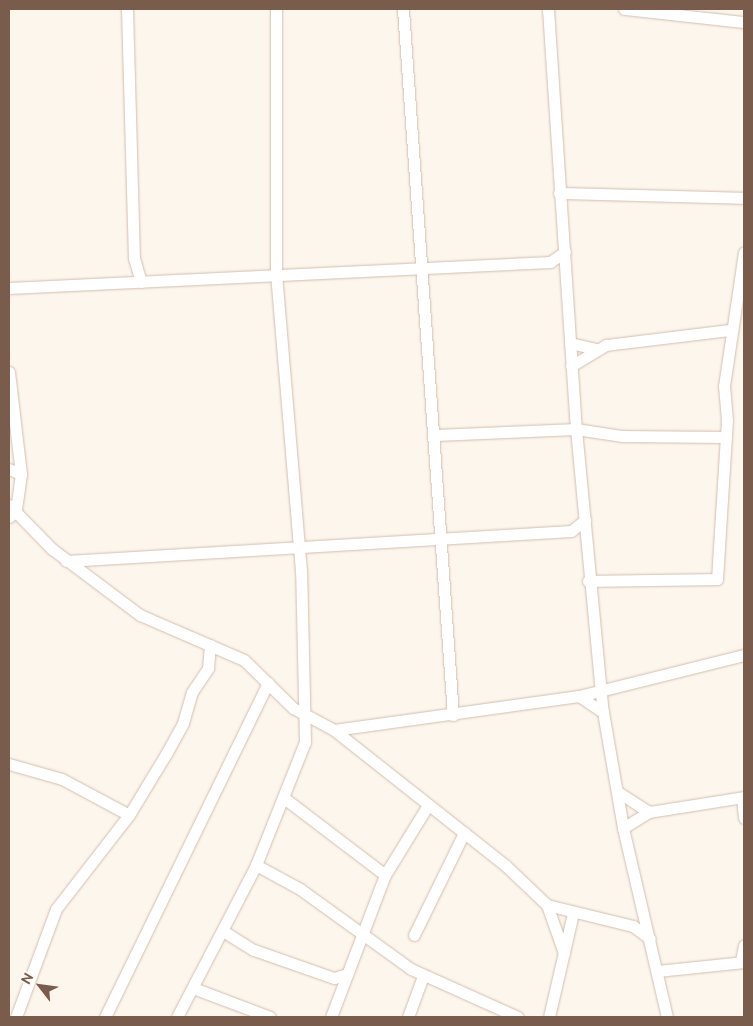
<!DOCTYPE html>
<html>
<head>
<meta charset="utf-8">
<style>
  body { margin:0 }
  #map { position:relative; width:753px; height:1026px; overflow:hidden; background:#fdf6ec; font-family:Ubuntu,sans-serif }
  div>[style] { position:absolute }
  .roads { filter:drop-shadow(0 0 1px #d1beb0) drop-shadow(0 0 1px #d1beb0) }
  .minor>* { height:11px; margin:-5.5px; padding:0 5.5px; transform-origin:5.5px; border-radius:5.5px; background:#fff }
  span { translate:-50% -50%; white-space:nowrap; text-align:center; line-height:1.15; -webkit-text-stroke:4.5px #fffaf3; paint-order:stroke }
  .frame { position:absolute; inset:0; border:10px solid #7a5c4d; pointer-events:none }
  .north { position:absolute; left:15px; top:961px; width:50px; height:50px; -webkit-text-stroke:4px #fffaf3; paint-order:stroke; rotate:300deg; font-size:14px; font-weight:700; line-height:20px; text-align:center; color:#7a5c4d }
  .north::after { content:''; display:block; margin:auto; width:18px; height:22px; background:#7a5c4d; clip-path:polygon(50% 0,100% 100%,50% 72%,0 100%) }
</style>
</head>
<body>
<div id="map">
  <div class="roads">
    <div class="minor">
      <div style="left:127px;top:9px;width:249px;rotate:88.4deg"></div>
      <div style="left:134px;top:258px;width:25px;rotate:74deg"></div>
      <div style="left:403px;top:9px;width:708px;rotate:85.95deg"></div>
      <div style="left:548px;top:9px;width:421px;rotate:86.2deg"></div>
      <div style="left:576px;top:429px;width:284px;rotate:84.6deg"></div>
      <div style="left:603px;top:712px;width:118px;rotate:80.2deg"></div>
      <div style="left:623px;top:828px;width:194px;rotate:76.9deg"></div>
      <div style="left:624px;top:9px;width:121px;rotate:6.2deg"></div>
      <div style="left:559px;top:193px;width:185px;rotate:1.5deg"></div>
      <div style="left:9px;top:288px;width:542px;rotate:-2.75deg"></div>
      <div style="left:550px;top:262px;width:18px;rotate:-34deg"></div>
      <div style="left:570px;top:343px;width:27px;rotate:13deg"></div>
      <div style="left:571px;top:366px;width:41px;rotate:-31deg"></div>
      <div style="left:606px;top:345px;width:125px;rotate:-6.9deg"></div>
      <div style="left:9px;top:372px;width:103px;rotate:83.3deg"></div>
      <div style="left:21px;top:474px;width:37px;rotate:98deg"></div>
      <div style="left:16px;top:511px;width:9px;rotate:139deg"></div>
      <div style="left:436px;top:435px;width:140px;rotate:-2.5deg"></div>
      <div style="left:576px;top:429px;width:47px;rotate:8.7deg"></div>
      <div style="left:622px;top:436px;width:103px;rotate:0.6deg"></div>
      <div style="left:9px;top:469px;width:13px;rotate:23deg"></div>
      <div style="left:9px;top:505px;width:62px;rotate:45.7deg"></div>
      <div style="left:52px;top:549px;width:110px;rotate:36.9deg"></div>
      <div style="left:140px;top:615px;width:113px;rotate:23.4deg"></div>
      <div style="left:244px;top:660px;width:69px;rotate:44.4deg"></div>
      <div style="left:293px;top:708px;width:47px;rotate:28.2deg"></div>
      <div style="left:334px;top:730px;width:218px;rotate:38.3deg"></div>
      <div style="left:505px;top:865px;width:58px;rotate:43.6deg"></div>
      <div style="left:547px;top:905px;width:89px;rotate:13.7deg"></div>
      <div style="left:633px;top:926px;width:21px;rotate:37deg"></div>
      <div style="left:66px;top:561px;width:506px;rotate:-3.4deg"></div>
      <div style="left:571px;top:531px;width:18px;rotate:-38deg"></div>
      <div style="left:588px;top:581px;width:129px;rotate:-0.9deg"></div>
      <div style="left:717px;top:579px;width:159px;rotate:-86.4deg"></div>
      <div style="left:727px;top:420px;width:34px;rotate:-95deg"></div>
      <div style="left:724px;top:386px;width:135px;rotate:-81.5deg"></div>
      <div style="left:579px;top:696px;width:29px;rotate:34deg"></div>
      <div style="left:334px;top:730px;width:247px;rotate:-7.9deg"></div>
      <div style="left:579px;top:696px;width:170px;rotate:-14deg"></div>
      <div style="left:9px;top:764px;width:55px;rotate:15.8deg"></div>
      <div style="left:62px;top:779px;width:76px;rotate:28.2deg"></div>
      <div style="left:618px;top:792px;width:37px;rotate:33deg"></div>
      <div style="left:284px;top:798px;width:127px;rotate:37.3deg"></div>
      <div style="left:742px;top:798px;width:20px;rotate:84deg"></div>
      <div style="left:623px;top:828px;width:31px;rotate:-32deg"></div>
      <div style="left:649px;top:812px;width:96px;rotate:-9deg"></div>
      <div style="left:256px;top:865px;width:50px;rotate:28.6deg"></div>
      <div style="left:300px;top:889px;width:137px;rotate:35.8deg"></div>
      <div style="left:411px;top:969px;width:117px;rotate:24.2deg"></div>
      <div style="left:547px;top:905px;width:51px;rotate:70.5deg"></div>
      <div style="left:223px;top:931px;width:36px;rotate:32deg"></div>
      <div style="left:254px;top:950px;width:85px;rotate:19.3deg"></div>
      <div style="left:334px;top:978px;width:14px;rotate:-17deg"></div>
      <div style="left:414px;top:935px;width:114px;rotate:-63.9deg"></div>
      <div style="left:741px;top:961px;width:16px;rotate:-79deg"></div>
      <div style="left:658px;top:971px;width:86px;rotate:-6deg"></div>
      <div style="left:193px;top:988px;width:82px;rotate:20.6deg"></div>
      <div style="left:16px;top:1017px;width:115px;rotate:-69.7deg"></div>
      <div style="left:56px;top:909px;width:119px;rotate:-52.2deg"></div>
      <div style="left:129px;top:815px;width:71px;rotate:-58.8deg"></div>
      <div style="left:166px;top:754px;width:35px;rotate:-61deg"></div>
      <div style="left:183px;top:723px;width:32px;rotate:-74deg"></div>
      <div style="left:192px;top:692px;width:29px;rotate:-56deg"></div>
      <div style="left:208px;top:668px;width:23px;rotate:-85deg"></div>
      <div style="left:105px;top:1017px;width:372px;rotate:-64deg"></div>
      <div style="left:177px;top:1017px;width:171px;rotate:-62.5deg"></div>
      <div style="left:256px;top:865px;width:132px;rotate:-68.3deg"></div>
      <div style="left:305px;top:742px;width:171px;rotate:-91.3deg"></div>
      <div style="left:301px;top:571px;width:299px;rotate:-94.8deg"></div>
      <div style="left:276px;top:273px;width:264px;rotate:-90deg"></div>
      <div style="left:331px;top:1017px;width:152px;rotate:-69.2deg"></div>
      <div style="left:385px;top:875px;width:82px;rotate:-58.4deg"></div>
      <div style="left:408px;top:1017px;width:44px;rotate:-69.9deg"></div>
      <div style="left:549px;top:1017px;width:107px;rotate:-77deg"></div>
    </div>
  </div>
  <div class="frame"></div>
  <div class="north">N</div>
</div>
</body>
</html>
